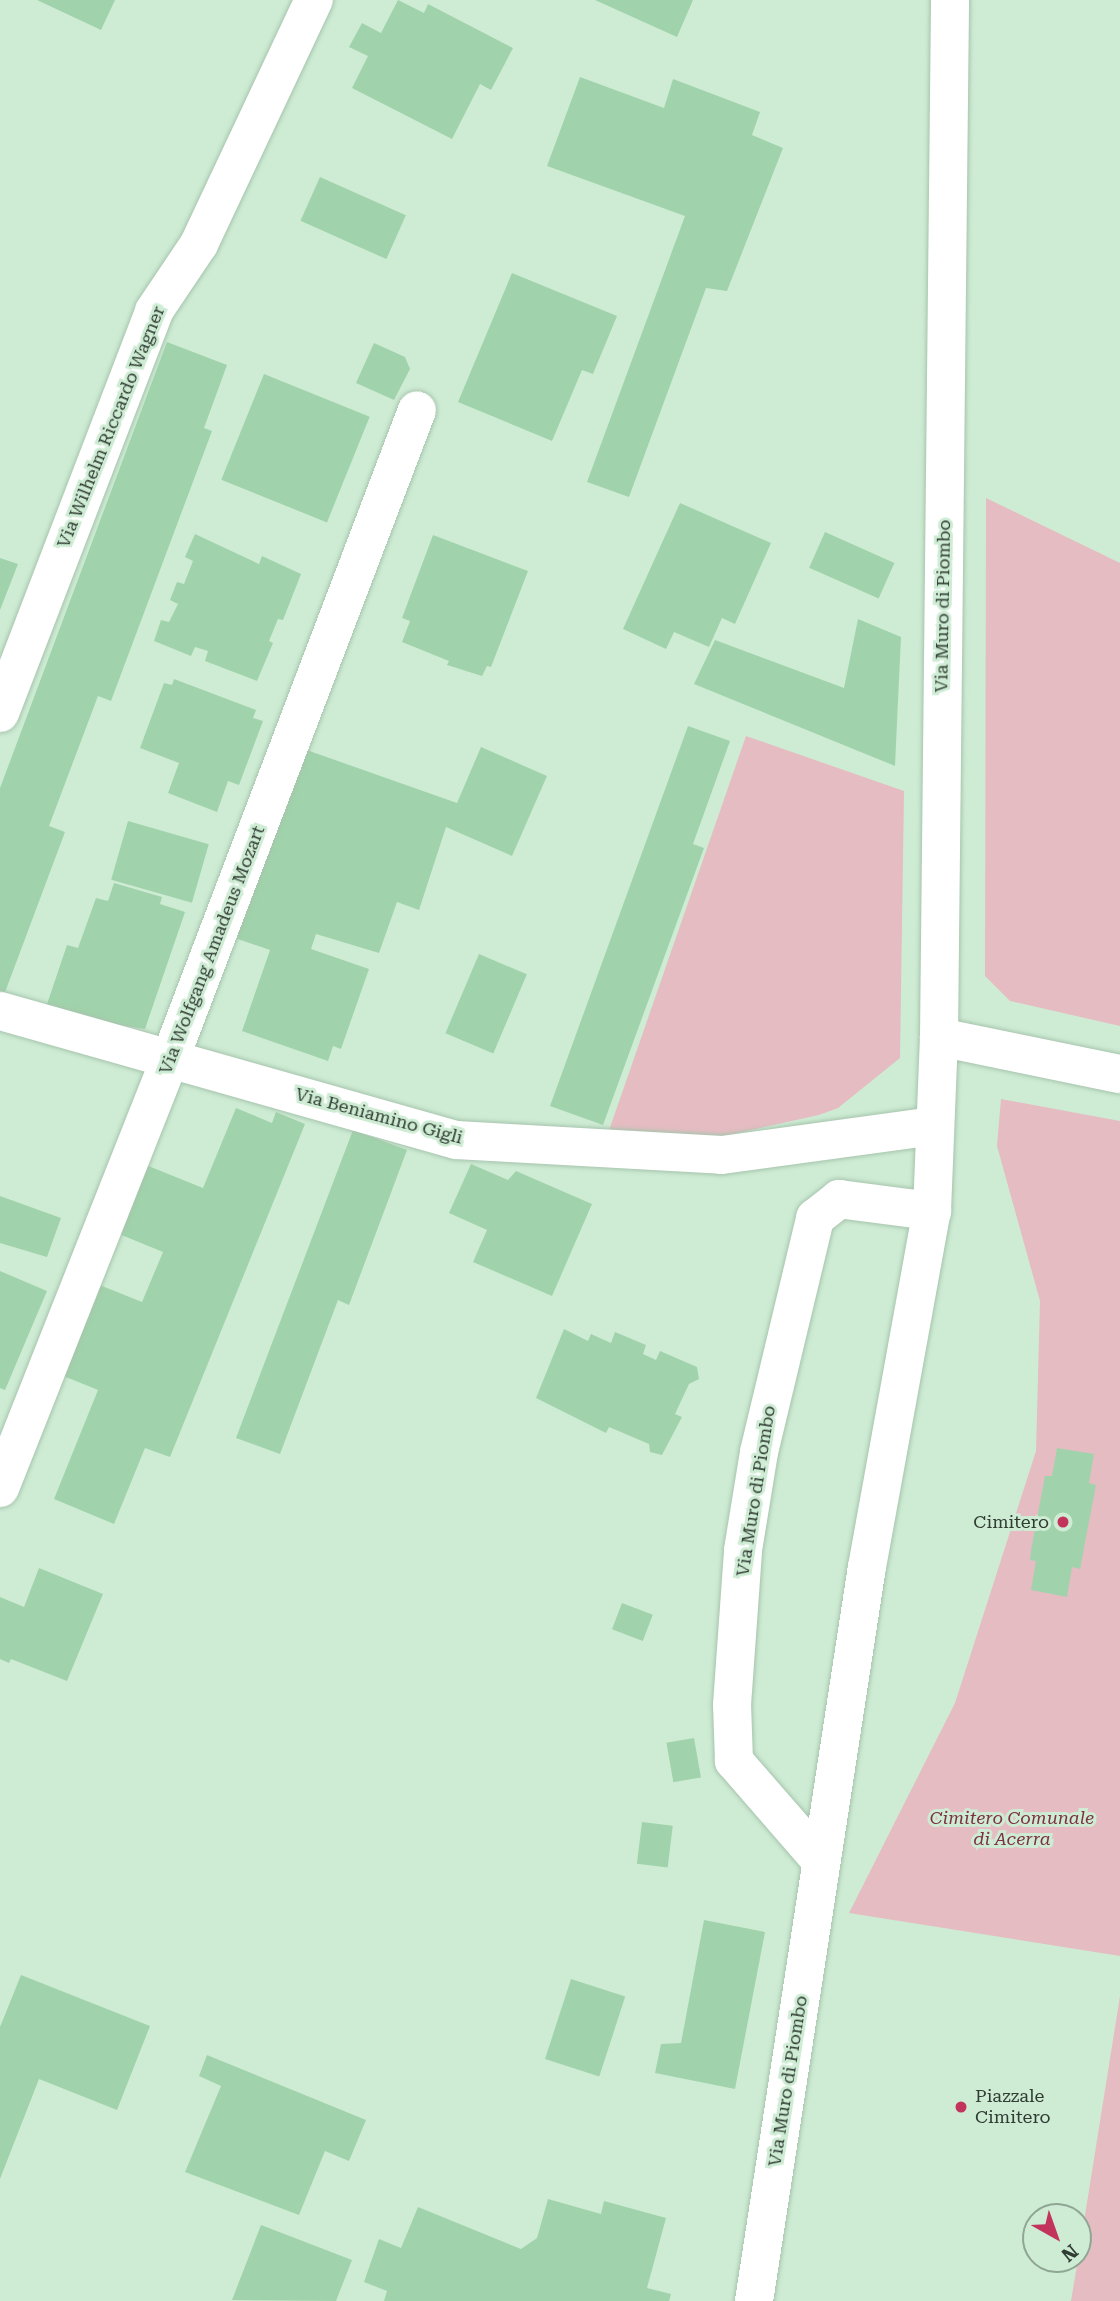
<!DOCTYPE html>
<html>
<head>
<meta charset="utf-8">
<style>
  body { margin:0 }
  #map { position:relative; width:1120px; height:2301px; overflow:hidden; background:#ceecd4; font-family:"Roboto Serif",serif }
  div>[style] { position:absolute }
  .green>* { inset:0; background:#e5bcc2 }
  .building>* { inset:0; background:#a0d3ab; transform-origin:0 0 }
  .roads { filter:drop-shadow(0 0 2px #a7c4ad) drop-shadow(0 0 2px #a7c4ad) }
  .street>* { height:38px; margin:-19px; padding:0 19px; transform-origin:19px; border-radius:19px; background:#fff }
  .secondary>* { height:38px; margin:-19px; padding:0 19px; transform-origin:19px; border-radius:19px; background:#fff }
  .dots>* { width:19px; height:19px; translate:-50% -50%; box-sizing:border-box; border:4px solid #ceecd4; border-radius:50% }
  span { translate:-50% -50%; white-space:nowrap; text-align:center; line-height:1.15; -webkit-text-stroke:6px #ceecd4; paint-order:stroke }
  .street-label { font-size:18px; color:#313d34 }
  .poi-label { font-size:18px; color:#313d34 }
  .right { translate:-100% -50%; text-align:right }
  .left { translate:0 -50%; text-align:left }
  .park-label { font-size:18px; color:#7d3142; font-style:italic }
  .north { position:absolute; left:1022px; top:2203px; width:70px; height:70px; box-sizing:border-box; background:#ceecd4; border:2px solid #8fa694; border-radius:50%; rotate:140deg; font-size:19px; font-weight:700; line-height:28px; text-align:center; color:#313d34 }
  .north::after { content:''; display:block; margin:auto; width:24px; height:32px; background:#c3345c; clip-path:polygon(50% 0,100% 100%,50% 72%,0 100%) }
</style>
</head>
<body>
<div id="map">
  <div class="green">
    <div style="clip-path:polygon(986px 498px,1120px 563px,1120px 1026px,1010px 1001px,985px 976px)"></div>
    <div style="clip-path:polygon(746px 736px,904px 791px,900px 1058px,838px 1108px,819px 1115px,715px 1138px,606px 1139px)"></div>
    <div style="clip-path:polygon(1001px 1099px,1120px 1121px,1120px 1956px,849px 1913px,955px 1703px,1036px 1451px,1040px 1301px,997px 1146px)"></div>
    <div style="clip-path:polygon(1120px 1996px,1120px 2301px,1071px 2301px,1078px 2259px)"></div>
  </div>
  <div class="building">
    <div style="clip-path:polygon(37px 0,115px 0,101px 30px)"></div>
    <div style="clip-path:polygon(398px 0,424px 13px,428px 4px,513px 48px,491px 90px,480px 84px,452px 139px,352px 88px,368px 56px,349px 47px,362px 23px,381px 33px)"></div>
    <div style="clip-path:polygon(595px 0,693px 0,677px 37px)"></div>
    <div style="clip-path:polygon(580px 77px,664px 108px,673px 79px,760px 112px,752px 135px,783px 148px,727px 291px,706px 288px,629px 497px,587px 482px,685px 216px,547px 166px)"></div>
    <div style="left:320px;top:177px;width:94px;height:48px;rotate:24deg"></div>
    <div style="clip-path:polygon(512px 273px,617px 316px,593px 374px,582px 370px,552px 441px,458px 402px)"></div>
    <div style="clip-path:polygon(167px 342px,227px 365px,204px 428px,212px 431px,111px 701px,98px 696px,49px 826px,65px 832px,4px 995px,0 993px,0 788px)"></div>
    <div style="clip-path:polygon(374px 343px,405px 357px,410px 369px,394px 400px,356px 383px)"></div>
    <div style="left:264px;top:374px;width:114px;height:114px;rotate:22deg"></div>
    <div style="clip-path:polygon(680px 503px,771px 543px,735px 624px,722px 618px,709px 647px,674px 632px,666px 649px,623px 629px)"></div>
    <div style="left:825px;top:532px;width:76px;height:39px;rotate:24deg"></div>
    <div style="clip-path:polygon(195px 534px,259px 564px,262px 556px,301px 574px,283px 620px,278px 619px,269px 641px,273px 643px,257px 681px,205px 661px,208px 651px,195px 647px,191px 656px,154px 641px,161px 620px,169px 622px,178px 604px,170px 600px,177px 582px,184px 584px,193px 561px,185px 557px)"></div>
    <div style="clip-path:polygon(433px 535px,528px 571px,491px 667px,487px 666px,482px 676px,447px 665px,449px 661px,402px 642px,410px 621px,402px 618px)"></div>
    <div style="clip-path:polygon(0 558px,18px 564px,0 610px)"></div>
    <div style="clip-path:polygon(858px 619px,901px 637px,895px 766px,694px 684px,715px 640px,844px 688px)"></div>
    <div style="clip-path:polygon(174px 679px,256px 710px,253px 718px,263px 721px,239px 785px,228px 781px,217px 812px,168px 793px,179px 763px,140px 748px,164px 683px,172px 685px)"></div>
    <div style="clip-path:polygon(688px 726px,730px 741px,693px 844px,704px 848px,603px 1125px,550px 1106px)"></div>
    <div style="clip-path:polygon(481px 747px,547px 776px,512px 856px,446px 827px,419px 910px,397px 902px,379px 953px,316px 934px,311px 949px,369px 969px,341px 1049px,333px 1046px,328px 1061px,242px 1031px,270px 950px,226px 935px,301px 748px,457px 803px)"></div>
    <div style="left:128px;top:821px;width:84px;height:61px;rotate:16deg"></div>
    <div style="clip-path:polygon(114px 883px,162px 897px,160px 904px,185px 912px,145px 1029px,44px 1013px,67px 945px,78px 948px,96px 898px,108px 901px)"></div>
    <div style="left:479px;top:954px;width:52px;height:86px;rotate:23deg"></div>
    <div style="clip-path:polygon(236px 1108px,272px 1123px,276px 1112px,305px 1124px,170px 1457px,145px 1448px,114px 1524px,54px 1499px,98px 1390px,61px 1375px,97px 1284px,142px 1302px,163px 1252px,119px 1234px,146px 1165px,203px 1188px)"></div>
    <div style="clip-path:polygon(353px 1130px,407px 1150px,349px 1305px,338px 1300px,280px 1454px,236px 1438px)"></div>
    <div style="clip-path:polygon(471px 1164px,508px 1180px,516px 1171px,592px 1204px,552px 1296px,473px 1262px,487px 1230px,449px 1213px)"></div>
    <div style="clip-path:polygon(0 1196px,61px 1218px,47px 1257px,0 1243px)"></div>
    <div style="clip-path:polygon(0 1271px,47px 1291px,5px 1390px,0 1388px)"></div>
    <div style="clip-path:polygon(564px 1329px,588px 1341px,591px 1334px,611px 1343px,615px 1332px,646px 1345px,643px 1354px,656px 1360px,660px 1351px,697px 1367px,699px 1379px,689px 1384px,675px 1414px,682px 1417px,662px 1455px,650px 1452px,649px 1444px,609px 1427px,606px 1433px,536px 1398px)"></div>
    <div style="clip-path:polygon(1057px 1448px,1094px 1454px,1089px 1483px,1096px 1485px,1080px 1569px,1072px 1567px,1067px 1597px,1031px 1590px,1036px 1561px,1030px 1560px,1031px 1550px,1045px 1476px,1052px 1476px)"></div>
    <div style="clip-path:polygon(39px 1568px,103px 1594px,67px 1681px,11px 1659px,9px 1663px,0 1659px,0 1597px,24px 1607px)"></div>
    <div style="left:622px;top:1603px;width:33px;height:28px;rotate:21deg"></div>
    <div style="left:694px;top:1738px;width:40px;height:28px;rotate:80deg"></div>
    <div style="left:642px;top:1822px;width:31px;height:42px;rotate:7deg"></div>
    <div style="clip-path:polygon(704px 1920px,765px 1932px,735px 2089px,655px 2073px,661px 2044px,681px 2043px)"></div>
    <div style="clip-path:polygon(21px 1975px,150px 2026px,117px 2110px,39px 2079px,0 2179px,0 2027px)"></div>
    <div style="left:571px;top:1979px;width:57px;height:84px;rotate:18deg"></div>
    <div style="clip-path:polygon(207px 2055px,366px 2120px,349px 2161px,325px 2151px,299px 2215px,185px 2172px,221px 2086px,199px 2076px)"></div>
    <div style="clip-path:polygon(548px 2199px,601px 2214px,604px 2201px,666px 2218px,647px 2288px,671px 2294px,669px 2301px,384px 2301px,387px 2291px,364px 2282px,379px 2239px,401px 2248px,418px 2207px,521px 2249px,537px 2238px)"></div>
    <div style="clip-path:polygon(261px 2225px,352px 2260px,336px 2301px,232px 2300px)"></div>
  </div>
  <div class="roads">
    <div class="street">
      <div style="left:0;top:713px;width:430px;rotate:-69deg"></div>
      <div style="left:154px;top:311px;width:81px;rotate:-56.1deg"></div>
      <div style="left:199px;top:244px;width:270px;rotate:-64.8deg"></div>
      <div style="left:0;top:1011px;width:474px;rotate:15.8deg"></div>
      <div style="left:456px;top:1140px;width:266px;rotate:3.2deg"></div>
      <div style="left:722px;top:1155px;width:215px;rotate:-7.8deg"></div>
      <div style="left:0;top:1488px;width:461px;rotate:-68.4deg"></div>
      <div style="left:170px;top:1059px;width:694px;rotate:-69.16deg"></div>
      <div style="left:821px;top:1861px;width:133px;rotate:-131deg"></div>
      <div style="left:734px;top:1761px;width:56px;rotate:-92deg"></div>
      <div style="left:732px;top:1705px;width:155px;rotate:-85.9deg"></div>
      <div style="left:743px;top:1550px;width:99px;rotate:-80.7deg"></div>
      <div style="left:759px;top:1452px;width:241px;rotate:-76.5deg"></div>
      <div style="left:815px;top:1218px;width:31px;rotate:-38deg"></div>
      <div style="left:839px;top:1199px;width:94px;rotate:7.4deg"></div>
    </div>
    <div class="secondary">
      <div style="left:939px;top:1037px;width:185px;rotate:11.6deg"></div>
      <div style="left:754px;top:2301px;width:743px;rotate:-81.25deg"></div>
      <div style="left:867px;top:1567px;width:362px;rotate:-79.7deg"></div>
      <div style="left:932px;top:1211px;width:174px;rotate:-87.7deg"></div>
      <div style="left:939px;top:1037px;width:1037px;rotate:-89.39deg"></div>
    </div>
  </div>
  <div class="dots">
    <div style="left:1063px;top:1522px;background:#c3345c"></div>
    <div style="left:961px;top:2107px;background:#c3345c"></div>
  </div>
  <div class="street-label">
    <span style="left:111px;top:427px;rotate:-68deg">Via Wilhelm Riccardo Wagner</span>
    <span style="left:943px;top:606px;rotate:-89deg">Via Muro di Piombo</span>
    <span style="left:212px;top:950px;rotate:-69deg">Via Wolfgang Amadeus Mozart</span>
    <span style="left:379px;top:1116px;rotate:15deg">Via Beniamino Gigli</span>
    <span style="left:756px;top:1491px;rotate:-81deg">Via Muro di Piombo</span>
    <span style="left:788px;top:2081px;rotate:-81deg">Via Muro di Piombo</span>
  </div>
  <div class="poi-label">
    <span class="right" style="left:1049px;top:1522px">Cimitero</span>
    <span class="left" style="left:975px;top:2107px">Piazzale<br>Cimitero</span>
  </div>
  <div class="park-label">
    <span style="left:1012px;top:1829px">Cimitero Comunale<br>di Acerra</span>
  </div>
  <div class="north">N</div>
</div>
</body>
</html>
